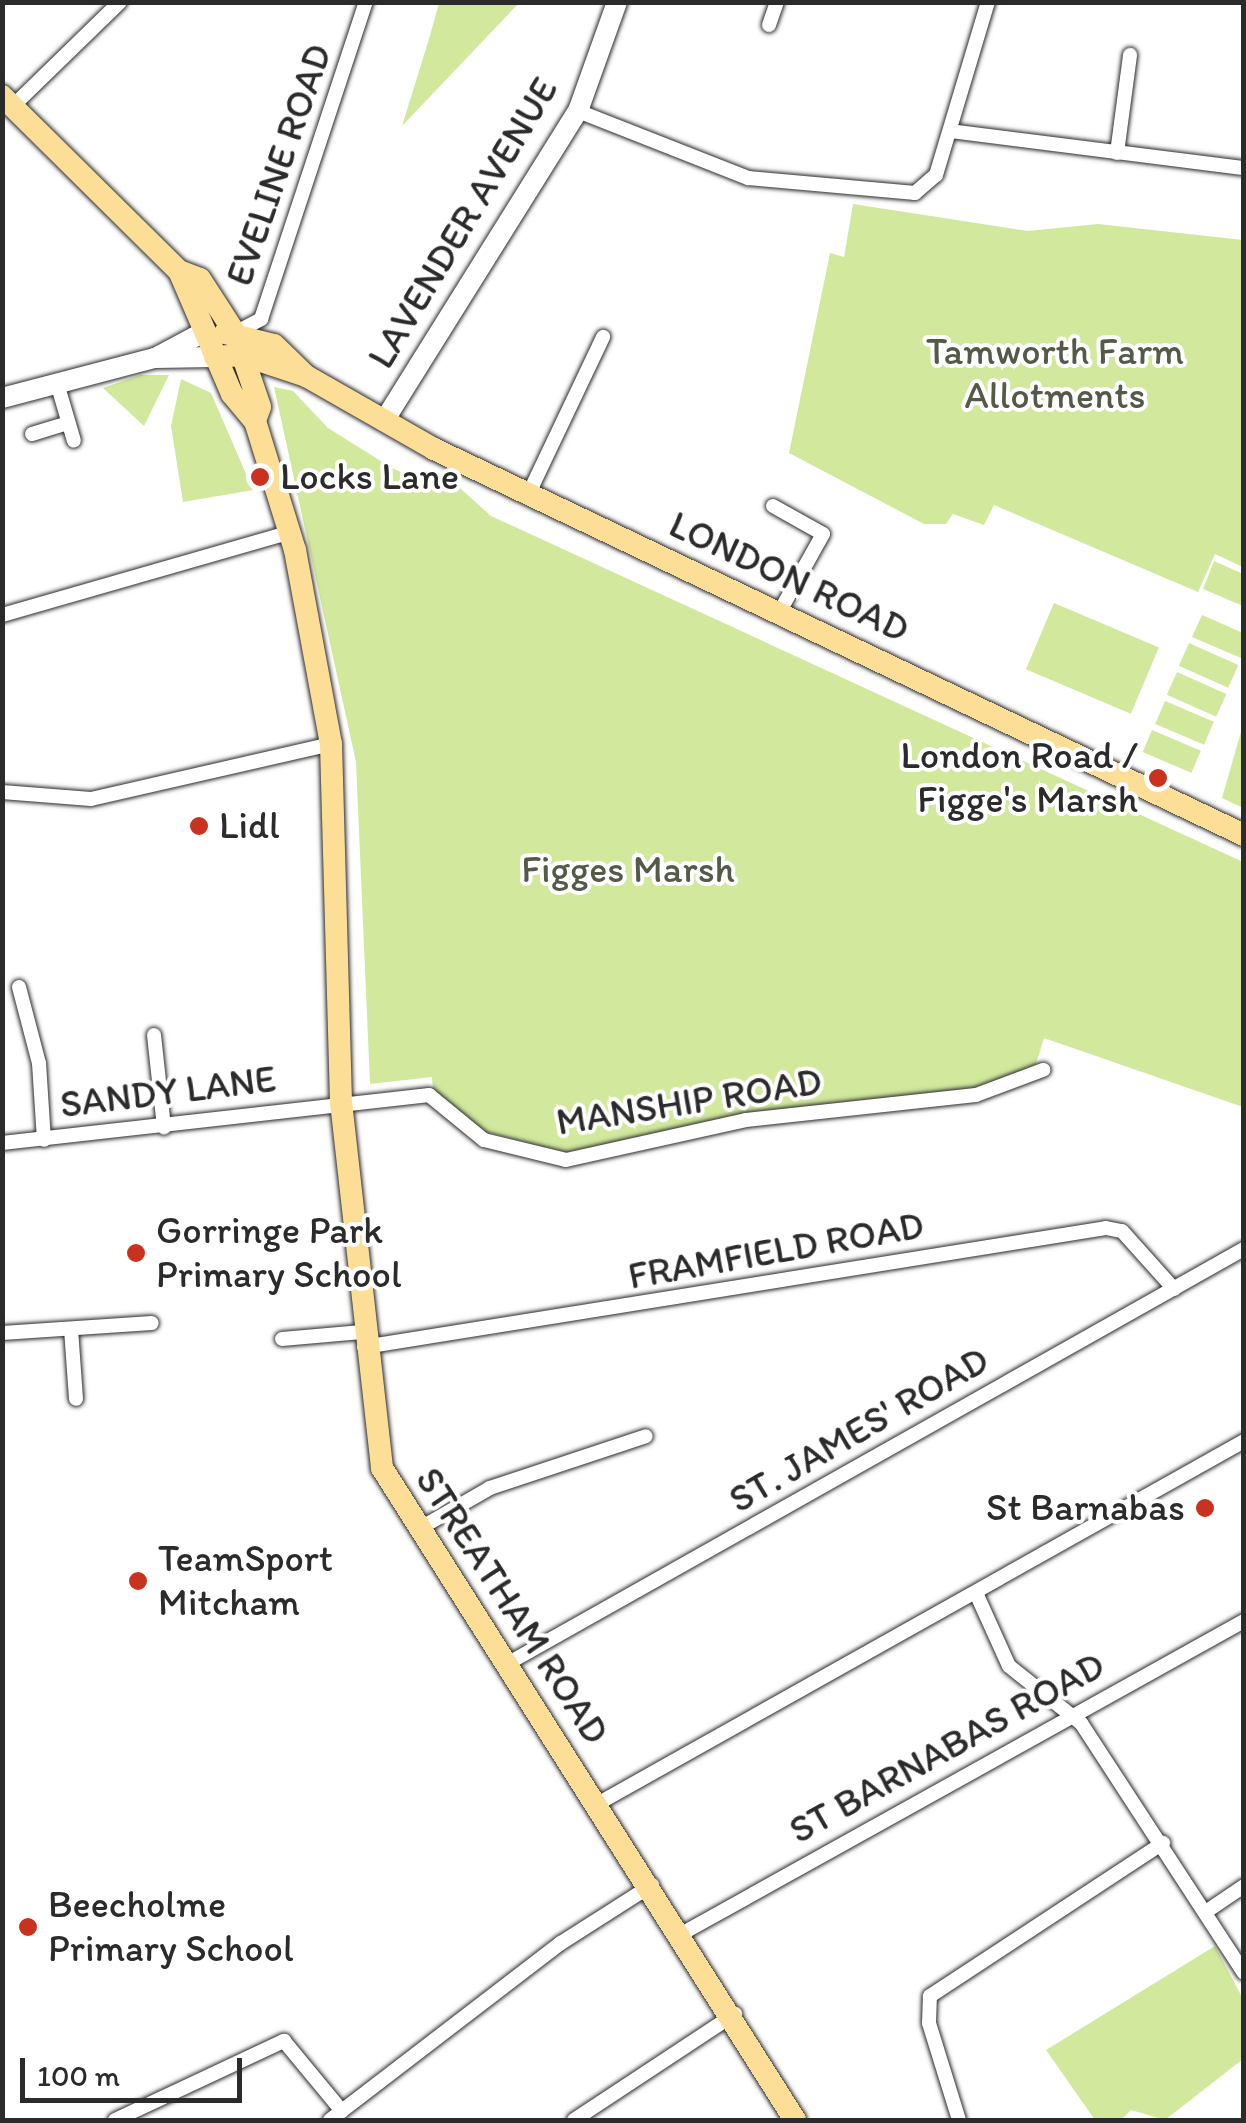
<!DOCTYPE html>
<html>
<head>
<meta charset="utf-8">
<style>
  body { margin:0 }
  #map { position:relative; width:1246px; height:2123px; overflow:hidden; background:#fff; font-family:Itim,sans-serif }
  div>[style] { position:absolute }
  .green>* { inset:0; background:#d1e89d; transform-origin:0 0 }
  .roads { filter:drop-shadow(0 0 2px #2b2b2b) drop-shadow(0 0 2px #2b2b2b) }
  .street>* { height:14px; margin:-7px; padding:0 7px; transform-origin:7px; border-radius:7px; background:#fff }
  .secondary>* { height:20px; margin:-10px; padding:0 10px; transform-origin:10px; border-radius:10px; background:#fff }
  .primary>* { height:22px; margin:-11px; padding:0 11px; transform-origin:11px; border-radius:11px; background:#fdde96 }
  .dots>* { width:28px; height:28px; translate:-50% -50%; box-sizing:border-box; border:5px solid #fff; border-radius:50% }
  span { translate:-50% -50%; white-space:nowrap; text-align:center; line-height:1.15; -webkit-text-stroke:8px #fff; paint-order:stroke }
  .street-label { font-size:38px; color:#2b2b2b }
  .park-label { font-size:38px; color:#545a48 }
  .poi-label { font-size:38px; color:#2b2b2b }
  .left { translate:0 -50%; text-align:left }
  .right { translate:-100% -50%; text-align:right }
  .frame { position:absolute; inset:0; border:5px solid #2b2b2b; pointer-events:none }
  .scale { position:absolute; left:20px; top:2058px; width:222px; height:45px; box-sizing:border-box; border:5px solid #2b2b2b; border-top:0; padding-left:12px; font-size:30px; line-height:35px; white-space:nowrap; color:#2b2b2b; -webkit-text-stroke:8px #fff; paint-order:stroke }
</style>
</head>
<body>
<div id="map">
  <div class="green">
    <div style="clip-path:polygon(439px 3px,519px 3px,402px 126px,429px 39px)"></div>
    <div style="clip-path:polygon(853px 204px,1028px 231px,1098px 224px,1243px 240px,1243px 567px,1215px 554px,1198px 592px,994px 505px,984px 525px,953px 514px,946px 524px,924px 524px,789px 453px,830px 253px,844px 257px)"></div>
    <div style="clip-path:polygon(140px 375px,169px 375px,144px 426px,103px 388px)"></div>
    <div style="clip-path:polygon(181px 379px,211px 393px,253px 490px,183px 502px,171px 426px)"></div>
    <div style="clip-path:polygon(274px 387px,293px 391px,328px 428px,392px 468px,438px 489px,450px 479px,491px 516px,1243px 862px,1243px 1107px,1044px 1038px,1034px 1070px,983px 1089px,567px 1153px,479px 1130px,433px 1090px,432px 1077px,370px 1084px,356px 762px)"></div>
    <div style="clip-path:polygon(1214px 561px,1243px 574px,1243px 606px,1203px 589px)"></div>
    <div style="left:1054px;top:603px;width:114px;height:72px;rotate:23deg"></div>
    <div style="clip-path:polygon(1202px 615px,1243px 633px,1241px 658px,1192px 637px)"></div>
    <div style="left:1189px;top:643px;width:54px;height:25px;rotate:24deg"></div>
    <div style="left:1177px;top:672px;width:54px;height:25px;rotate:24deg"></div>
    <div style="left:1165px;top:701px;width:53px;height:25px;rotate:23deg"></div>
    <div style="clip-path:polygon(1243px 725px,1243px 808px,1222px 798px)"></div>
    <div style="left:1152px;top:730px;width:53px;height:24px;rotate:23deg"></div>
    <div style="clip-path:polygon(1215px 1946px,1243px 1999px,1243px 2059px,1165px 2120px,1131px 2110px,1121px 2120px,1095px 2120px,1046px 2050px)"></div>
  </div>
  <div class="roads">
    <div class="street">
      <div style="left:769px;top:25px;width:24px;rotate:-71deg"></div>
      <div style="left:13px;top:106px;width:149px;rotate:-44.2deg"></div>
      <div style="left:578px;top:111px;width:183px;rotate:21.5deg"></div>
      <div style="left:748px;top:178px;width:168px;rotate:5.1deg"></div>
      <div style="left:915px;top:193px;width:28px;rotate:-41deg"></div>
      <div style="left:936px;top:175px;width:181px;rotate:-73.3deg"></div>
      <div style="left:950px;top:131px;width:296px;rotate:7.2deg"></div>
      <div style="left:1117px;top:153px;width:99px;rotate:-82.4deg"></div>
      <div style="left:235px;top:333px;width:30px;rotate:-28deg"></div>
      <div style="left:261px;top:319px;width:334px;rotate:-71.7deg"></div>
      <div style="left:57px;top:383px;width:60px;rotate:73.7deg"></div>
      <div style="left:32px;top:434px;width:38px;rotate:-17deg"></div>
      <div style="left:529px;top:493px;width:173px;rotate:-64.6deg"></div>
      <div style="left:773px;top:506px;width:57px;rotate:29.2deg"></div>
      <div style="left:823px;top:534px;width:88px;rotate:119.2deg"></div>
      <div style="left:2px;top:615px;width:301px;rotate:-16deg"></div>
      <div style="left:2px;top:792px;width:89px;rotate:4.5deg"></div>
      <div style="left:91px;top:799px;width:246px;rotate:-12.9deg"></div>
      <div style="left:19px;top:987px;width:79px;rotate:75.3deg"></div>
      <div style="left:39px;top:1063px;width:77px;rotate:86.3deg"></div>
      <div style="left:154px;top:1035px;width:93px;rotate:83.8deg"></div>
      <div style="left:2px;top:1143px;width:430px;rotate:-6.4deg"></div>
      <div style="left:429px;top:1095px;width:71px;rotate:39.3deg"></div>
      <div style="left:484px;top:1140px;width:84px;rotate:13.7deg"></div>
      <div style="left:566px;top:1160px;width:184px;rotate:-12.5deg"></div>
      <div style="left:746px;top:1120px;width:231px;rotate:-6.2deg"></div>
      <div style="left:976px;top:1095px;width:72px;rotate:-20.5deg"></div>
      <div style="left:71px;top:1329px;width:70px;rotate:85.9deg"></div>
      <div style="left:2px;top:1333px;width:150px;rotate:-3.8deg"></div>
      <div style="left:282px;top:1339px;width:80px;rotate:-5deg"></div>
      <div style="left:364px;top:1347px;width:751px;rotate:-9.11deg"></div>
      <div style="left:1106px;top:1228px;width:16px;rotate:11deg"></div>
      <div style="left:1122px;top:1231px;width:78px;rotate:48.1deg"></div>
      <div style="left:417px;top:1530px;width:84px;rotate:-29.9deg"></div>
      <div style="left:490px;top:1488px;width:164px;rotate:-18.4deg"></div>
      <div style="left:976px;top:1593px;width:80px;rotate:65.7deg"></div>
      <div style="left:1009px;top:1666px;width:92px;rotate:38.4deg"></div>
      <div style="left:1081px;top:1723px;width:298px;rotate:56.9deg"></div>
      <div style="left:505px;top:1665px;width:848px;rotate:-29.38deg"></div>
      <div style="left:599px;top:1803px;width:740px;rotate:-29.3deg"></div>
      <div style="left:1210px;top:1909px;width:41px;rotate:-34.1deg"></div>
      <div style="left:683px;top:1933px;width:642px;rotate:-29.08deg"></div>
      <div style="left:115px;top:2120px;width:187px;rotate:-25.1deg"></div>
      <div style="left:284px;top:2041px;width:91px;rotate:50.4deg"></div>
      <div style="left:330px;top:2120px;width:291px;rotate:-37.5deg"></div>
      <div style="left:561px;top:1943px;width:108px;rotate:-32.5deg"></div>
      <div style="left:574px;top:2120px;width:193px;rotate:-33.4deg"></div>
      <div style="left:959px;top:2120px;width:102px;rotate:-107.2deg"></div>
      <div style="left:929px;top:2023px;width:27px;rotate:-88deg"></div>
      <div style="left:930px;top:1996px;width:279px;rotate:-33.3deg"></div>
    </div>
    <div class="secondary">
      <div style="left:155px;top:358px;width:60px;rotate:-1deg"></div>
      <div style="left:2px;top:398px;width:158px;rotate:-14.7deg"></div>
      <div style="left:155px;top:358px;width:53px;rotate:-28deg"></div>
      <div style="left:384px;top:421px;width:366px;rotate:-58deg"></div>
      <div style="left:578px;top:111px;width:116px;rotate:-70.3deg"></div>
    </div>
    <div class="primary">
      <div style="left:2px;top:96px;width:249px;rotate:44.7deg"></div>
      <div style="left:179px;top:271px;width:22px;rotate:21deg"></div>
      <div style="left:200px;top:279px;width:64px;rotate:57.1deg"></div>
      <div style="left:235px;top:333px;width:78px;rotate:71.3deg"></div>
      <div style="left:260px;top:407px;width:15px;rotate:110deg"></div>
      <div style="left:255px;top:421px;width:135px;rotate:72.8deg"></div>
      <div style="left:295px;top:550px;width:197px;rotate:79.5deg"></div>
      <div style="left:331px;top:744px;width:358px;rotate:88.4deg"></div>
      <div style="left:341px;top:1102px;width:368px;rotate:83.6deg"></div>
      <div style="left:382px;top:1468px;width:772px;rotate:57.65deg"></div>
      <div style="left:179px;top:271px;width:134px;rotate:66.7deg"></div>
      <div style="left:232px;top:394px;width:35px;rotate:50deg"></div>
      <div style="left:225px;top:333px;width:50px;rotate:13.8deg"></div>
      <div style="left:274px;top:345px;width:45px;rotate:44.1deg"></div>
      <div style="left:215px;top:357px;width:28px;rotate:-4deg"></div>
      <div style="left:243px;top:355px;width:66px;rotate:18.4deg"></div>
      <div style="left:306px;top:376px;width:147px;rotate:29.7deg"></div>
      <div style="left:434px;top:449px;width:897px;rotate:25.48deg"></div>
    </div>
  </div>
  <div class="dots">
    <div style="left:260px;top:477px;background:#c8321e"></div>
    <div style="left:1158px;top:778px;background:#c8321e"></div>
    <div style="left:199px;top:826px;background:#c8321e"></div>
    <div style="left:136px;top:1253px;background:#c8321e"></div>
    <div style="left:1205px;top:1508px;background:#c8321e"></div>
    <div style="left:138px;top:1581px;background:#c8321e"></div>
    <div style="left:28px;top:1927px;background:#c8321e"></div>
  </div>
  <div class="street-label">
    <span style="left:279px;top:165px;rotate:-71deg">EVELINE ROAD</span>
    <span style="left:463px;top:223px;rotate:-59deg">LAVENDER AVENUE</span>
    <span style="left:789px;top:577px;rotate:25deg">LONDON ROAD</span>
    <span style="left:168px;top:1092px;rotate:-7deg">SANDY LANE</span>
    <span style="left:689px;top:1102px;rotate:-9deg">MANSHIP ROAD</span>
    <span style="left:776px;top:1251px;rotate:-10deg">FRAMFIELD ROAD</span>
    <span style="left:859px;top:1430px;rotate:-30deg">ST. JAMES' ROAD</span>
    <span style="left:512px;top:1606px;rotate:57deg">STREATHAM ROAD</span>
    <span style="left:947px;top:1748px;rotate:-29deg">ST BARNABAS ROAD</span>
  </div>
  <div class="park-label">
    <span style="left:1055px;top:374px">Tamworth Farm<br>Allotments</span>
    <span style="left:628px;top:870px">Figges Marsh</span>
  </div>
  <div class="poi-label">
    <span class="left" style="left:280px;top:477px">Locks Lane</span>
    <span class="right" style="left:1138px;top:778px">London Road /<br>Figge's Marsh</span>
    <span class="left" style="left:219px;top:826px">Lidl</span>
    <span class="left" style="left:156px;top:1253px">Gorringe Park<br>Primary School</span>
    <span class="right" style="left:1185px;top:1508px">St Barnabas</span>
    <span class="left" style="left:158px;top:1581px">TeamSport<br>Mitcham</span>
    <span class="left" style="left:48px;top:1927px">Beecholme<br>Primary School</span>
  </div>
  <div class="frame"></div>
  <div class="scale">100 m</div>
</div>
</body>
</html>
